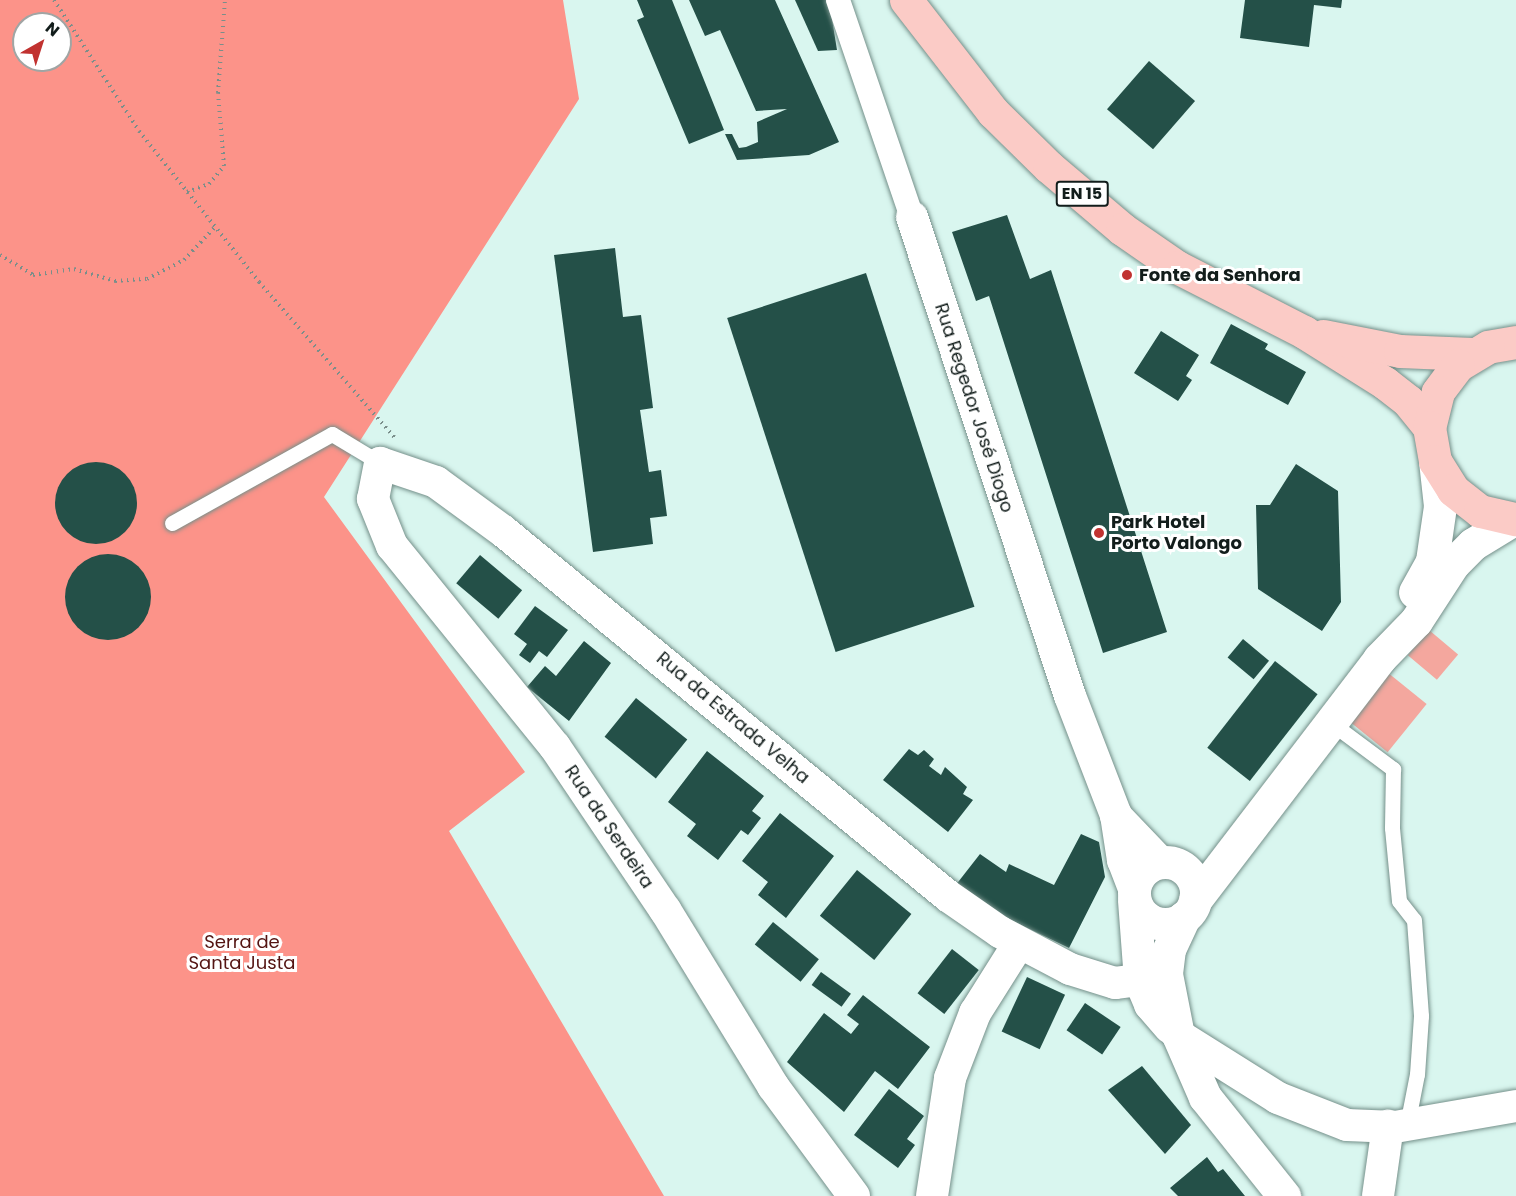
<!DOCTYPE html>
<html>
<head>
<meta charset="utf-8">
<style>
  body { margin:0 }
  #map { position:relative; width:1516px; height:1196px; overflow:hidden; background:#d9f6ef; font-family:Poppins,sans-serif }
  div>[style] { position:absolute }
  .green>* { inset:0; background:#f4a79e; transform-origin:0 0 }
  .forest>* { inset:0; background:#fc9389 }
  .building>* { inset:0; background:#245048; transform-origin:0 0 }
  .round { border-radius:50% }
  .path>* { height:4px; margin-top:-2px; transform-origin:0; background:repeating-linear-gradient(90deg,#7a8e8a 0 1.5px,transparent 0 6px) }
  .roads { filter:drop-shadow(0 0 2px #75908a) drop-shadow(0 0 2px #75908a) }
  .service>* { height:15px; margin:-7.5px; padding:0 7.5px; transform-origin:7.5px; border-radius:7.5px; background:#fff }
  .pedestrian>* { height:24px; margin:-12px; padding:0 12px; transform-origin:12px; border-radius:12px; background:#fff }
  .minor>* { height:32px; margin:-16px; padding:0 16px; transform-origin:16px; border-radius:16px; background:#fff }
  .tertiary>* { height:33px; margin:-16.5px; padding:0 16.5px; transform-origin:16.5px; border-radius:16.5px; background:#fff }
  .tertiary>.ring { margin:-16.5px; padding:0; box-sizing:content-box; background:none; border:33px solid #fff; border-radius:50% }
  .primary>* { height:33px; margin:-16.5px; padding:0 16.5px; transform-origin:16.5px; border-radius:16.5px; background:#fbcbc6 }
  .dots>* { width:16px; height:16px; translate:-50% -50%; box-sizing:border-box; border:3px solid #fff; border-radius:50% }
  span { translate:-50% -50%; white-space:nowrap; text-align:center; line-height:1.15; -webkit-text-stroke:6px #fff; paint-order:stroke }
  .shield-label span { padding:2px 4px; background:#fff; border:2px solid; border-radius:4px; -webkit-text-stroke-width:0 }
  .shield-label { font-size:16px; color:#121d1b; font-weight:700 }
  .poi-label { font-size:18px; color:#121d1b; font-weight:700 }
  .left { translate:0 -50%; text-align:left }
  .street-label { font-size:18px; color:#121d1b }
  .park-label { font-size:18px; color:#541412 }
  .north { position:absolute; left:12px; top:12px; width:60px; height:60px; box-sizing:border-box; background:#fff; border:2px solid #a0a5a4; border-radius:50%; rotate:39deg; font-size:16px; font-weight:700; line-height:24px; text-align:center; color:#121d1b }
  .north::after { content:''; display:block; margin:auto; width:21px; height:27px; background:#c13230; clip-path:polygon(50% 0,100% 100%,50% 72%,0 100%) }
</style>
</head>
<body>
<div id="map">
  <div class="green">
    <div style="left:1429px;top:630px;width:38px;height:33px;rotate:40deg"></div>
    <div style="left:1387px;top:672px;width:51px;height:62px;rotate:39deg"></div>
  </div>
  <div class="forest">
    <div style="clip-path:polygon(evenodd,0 0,563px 0,579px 99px,324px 497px,525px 772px,449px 831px,664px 1196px,0 1196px,0 0,24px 24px,60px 24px,60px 60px,24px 60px,24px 24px)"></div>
  </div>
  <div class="building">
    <div style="clip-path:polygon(637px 0,672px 0,724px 130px,689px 144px,637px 20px,644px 17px)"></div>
    <div style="clip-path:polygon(689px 0,775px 0,839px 142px,809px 155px,737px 160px,725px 134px,732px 134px,739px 148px,746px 147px,758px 142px,757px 122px,787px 109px,756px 111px,720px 30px,705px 36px)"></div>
    <div style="clip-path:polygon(795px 0,829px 0,837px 50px,818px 51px)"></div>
    <div style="clip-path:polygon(1245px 0,1342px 0,1341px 8px,1314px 5px,1309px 47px,1240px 38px)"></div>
    <div style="left:1149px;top:61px;width:61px;height:64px;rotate:41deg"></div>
    <div style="clip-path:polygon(1007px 215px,1030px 279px,1051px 270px,1167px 632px,1103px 653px,989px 296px,976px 301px,952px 232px)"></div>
    <div style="clip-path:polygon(615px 248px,623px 317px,641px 315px,653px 408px,640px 410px,649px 472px,661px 470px,667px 516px,650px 518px,653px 544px,593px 552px,554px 255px)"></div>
    <div style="left:866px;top:273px;width:351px;height:146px;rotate:72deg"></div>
    <div style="clip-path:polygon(1231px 324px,1268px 344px,1265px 349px,1306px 372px,1288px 405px,1210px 363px)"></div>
    <div style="clip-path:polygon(1161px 331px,1199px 355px,1186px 376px,1192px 380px,1178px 401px,1134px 373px)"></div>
    <div class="round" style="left:55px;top:462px;width:82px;height:82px"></div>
    <div style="clip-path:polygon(1296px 464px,1338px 491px,1341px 602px,1322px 631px,1258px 589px,1256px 505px,1270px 505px)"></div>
    <div class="round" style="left:65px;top:554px;width:86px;height:86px"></div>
    <div style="left:480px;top:555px;width:55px;height:37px;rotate:40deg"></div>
    <div style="clip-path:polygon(535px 606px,568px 630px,547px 657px,539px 651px,530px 663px,519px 655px,527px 644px,514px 634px)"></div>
    <div style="left:1243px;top:639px;width:34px;height:24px;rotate:40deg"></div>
    <div style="clip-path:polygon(584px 641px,611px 663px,569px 721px,527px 687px,545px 666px,556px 676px)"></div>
    <div style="left:1275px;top:661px;width:54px;height:110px;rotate:38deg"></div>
    <div style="left:636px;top:698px;width:66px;height:50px;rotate:39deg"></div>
    <div style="clip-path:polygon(909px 749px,918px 755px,924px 750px,934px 759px,929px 766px,941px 775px,945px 767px,967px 787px,963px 794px,973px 800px,948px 832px,883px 780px)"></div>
    <div style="clip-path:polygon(707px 751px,764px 796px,752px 811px,761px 818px,748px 835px,741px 830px,718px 860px,687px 836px,696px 824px,668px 802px)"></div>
    <div style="clip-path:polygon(780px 813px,834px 856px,786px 918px,758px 895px,768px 882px,742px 861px)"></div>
    <div style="clip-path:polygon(1081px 834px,1099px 842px,1105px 877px,1069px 948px,990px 910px,955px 886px,980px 854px,1006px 872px,1009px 864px,1054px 885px)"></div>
    <div style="left:857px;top:870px;width:70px;height:59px;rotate:39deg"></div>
    <div style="left:773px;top:922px;width:59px;height:29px;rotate:39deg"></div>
    <div style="left:952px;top:949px;width:34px;height:56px;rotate:38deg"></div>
    <div style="left:821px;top:972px;width:37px;height:16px;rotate:36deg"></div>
    <div style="left:1027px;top:977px;width:42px;height:60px;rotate:25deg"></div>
    <div style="clip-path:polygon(863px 995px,930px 1047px,898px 1089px,875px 1071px,844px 1112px,787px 1062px,824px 1013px,851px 1034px,859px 1024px,847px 1015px)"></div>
    <div style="left:1085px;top:1003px;width:43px;height:33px;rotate:34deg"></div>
    <div style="clip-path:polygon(1142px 1066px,1191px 1125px,1165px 1154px,1108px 1090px)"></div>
    <div style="clip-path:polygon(889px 1089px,924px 1116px,907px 1139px,915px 1145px,898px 1168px,854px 1135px)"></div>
    <div style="clip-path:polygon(1207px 1157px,1218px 1172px,1223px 1169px,1245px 1196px,1178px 1196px,1170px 1188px)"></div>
  </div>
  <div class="path">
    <div style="left:54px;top:0;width:156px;rotate:57deg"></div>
    <div style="left:139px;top:131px;width:193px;rotate:51.5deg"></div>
    <div style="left:259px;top:282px;width:206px;rotate:48.9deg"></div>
    <div style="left:187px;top:192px;width:23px;rotate:-20deg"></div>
    <div style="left:209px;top:184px;width:23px;rotate:-50deg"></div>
    <div style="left:224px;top:166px;width:73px;rotate:-94.7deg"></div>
    <div style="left:218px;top:93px;width:93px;rotate:-85.7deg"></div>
    <div style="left:0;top:255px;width:39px;rotate:31deg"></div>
    <div style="left:33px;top:275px;width:41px;rotate:-8.3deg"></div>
    <div style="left:74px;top:269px;width:43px;rotate:16.3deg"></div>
    <div style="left:115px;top:281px;width:32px;rotate:-4deg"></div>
    <div style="left:147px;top:279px;width:42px;rotate:-27.2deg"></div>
    <div style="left:184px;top:260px;width:45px;rotate:-46.8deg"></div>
  </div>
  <div class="roads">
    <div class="service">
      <div style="left:172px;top:523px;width:183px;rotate:-29.1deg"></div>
      <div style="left:332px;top:434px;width:56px;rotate:31.1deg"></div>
      <div style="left:1330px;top:722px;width:79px;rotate:36.7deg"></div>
      <div style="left:1393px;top:769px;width:59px;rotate:91deg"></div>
      <div style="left:1392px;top:828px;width:73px;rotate:84.5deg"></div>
      <div style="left:1399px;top:901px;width:24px;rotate:52deg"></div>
      <div style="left:1414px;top:920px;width:96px;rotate:85.8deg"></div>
      <div style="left:1421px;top:1016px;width:58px;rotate:93.9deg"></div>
      <div style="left:1417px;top:1074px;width:52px;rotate:101.1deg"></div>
    </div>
    <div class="pedestrian">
      <div style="left:838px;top:0;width:229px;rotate:71.2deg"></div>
    </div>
    <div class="minor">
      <div style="left:912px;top:217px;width:504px;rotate:71.74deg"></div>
      <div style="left:1070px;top:696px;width:128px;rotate:68.9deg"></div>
      <div style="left:1116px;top:815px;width:46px;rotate:81.2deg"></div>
      <div style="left:1123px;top:860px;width:31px;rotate:69deg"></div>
      <div style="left:1116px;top:816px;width:64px;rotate:46.3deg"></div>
      <div style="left:1178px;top:1035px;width:118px;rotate:32.2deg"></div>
      <div style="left:1278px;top:1098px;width:74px;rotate:21.4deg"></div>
      <div style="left:1347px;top:1125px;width:48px;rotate:2.4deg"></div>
      <div style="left:1395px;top:1127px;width:123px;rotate:-9.8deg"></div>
      <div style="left:854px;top:1196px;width:137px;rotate:-126.4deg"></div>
      <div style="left:773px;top:1086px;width:206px;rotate:-121.5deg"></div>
      <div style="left:665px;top:910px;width:197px;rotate:-124deg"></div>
      <div style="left:555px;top:747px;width:259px;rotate:-129deg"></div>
      <div style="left:392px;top:546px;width:51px;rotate:-112deg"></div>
      <div style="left:373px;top:499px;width:37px;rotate:-79deg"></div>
      <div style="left:380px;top:463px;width:59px;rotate:18.7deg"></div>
      <div style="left:436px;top:482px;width:83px;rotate:36.2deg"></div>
      <div style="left:503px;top:531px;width:576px;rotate:39.36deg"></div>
      <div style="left:948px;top:896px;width:63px;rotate:34.7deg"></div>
      <div style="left:1000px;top:932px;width:79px;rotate:27.9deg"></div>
      <div style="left:1070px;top:969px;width:47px;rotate:17.3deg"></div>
      <div style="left:1115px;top:983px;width:25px;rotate:-7deg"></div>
      <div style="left:932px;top:1196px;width:119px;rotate:-81.3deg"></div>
      <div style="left:950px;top:1078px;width:70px;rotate:-69deg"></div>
      <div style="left:975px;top:1013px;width:83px;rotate:-57.8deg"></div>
      <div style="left:1378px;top:1196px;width:71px;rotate:-81.9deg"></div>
    </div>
    <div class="tertiary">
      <div style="left:1415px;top:592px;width:35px;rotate:-61deg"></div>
      <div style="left:1432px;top:561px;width:56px;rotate:-81.7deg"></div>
      <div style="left:1440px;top:506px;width:45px;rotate:-96.3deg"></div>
      <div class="ring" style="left:1134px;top:862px;width:29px;height:29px"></div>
      <div style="left:1134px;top:900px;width:80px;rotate:85.7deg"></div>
      <div style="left:1140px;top:980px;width:26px;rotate:67deg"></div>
      <div style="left:1150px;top:1004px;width:30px;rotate:49deg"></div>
      <div style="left:1195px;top:900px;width:303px;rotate:-52.6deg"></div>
      <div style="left:1379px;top:659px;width:53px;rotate:-45.8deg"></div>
      <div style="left:1416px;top:621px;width:68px;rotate:-57deg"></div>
      <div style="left:1453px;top:564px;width:28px;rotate:-45deg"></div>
      <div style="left:1473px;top:544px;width:48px;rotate:-31.4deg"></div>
      <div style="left:1184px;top:917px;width:35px;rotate:115deg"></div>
      <div style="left:1169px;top:949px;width:25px;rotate:97deg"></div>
      <div style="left:1166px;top:974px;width:62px;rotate:78.9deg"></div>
      <div style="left:1178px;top:1035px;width:68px;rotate:66.5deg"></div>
      <div style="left:1205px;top:1097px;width:127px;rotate:51.4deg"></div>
    </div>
    <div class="primary">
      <div style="left:906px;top:0;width:142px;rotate:52.2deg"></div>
      <div style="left:993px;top:112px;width:78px;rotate:44.5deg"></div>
      <div style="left:1049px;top:167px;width:96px;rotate:40.3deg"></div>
      <div style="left:1122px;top:229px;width:67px;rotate:34.6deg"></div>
      <div style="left:1177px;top:267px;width:143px;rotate:27.1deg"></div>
      <div style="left:1304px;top:332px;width:96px;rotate:32.2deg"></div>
      <div style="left:1385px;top:383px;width:29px;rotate:38deg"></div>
      <div style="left:1408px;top:401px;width:33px;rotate:51deg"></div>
      <div style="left:1323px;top:336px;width:78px;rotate:11deg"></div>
      <div style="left:1400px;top:351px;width:72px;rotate:2.4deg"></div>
      <div style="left:1516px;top:342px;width:28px;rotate:170deg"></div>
      <div style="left:1488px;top:347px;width:35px;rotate:149deg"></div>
      <div style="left:1458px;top:365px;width:34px;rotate:127deg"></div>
      <div style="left:1438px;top:392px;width:36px;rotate:104deg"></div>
      <div style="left:1429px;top:427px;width:35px;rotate:80deg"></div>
      <div style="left:1435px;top:461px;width:34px;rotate:58deg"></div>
      <div style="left:1453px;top:490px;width:34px;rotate:38deg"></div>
      <div style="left:1480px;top:511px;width:37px;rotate:13deg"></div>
    </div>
  </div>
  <div class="dots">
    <div style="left:1127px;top:275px;background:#c13230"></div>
    <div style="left:1099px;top:533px;background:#c13230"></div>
  </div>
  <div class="shield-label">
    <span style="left:1082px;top:194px">EN 15</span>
  </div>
  <div class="poi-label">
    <span class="left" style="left:1139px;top:275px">Fonte da Senhora</span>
    <span class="left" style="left:1111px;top:533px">Park Hotel<br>Porto Valongo</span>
  </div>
  <div class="street-label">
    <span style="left:974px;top:408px;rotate:72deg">Rua Regedor José Diogo</span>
    <span style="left:733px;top:718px;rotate:40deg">Rua da Estrada Velha</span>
    <span style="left:609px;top:827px;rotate:56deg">Rua da Serdeira</span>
  </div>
  <div class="park-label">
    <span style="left:242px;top:953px">Serra de<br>Santa Justa</span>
  </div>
  <div class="north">N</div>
</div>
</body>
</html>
